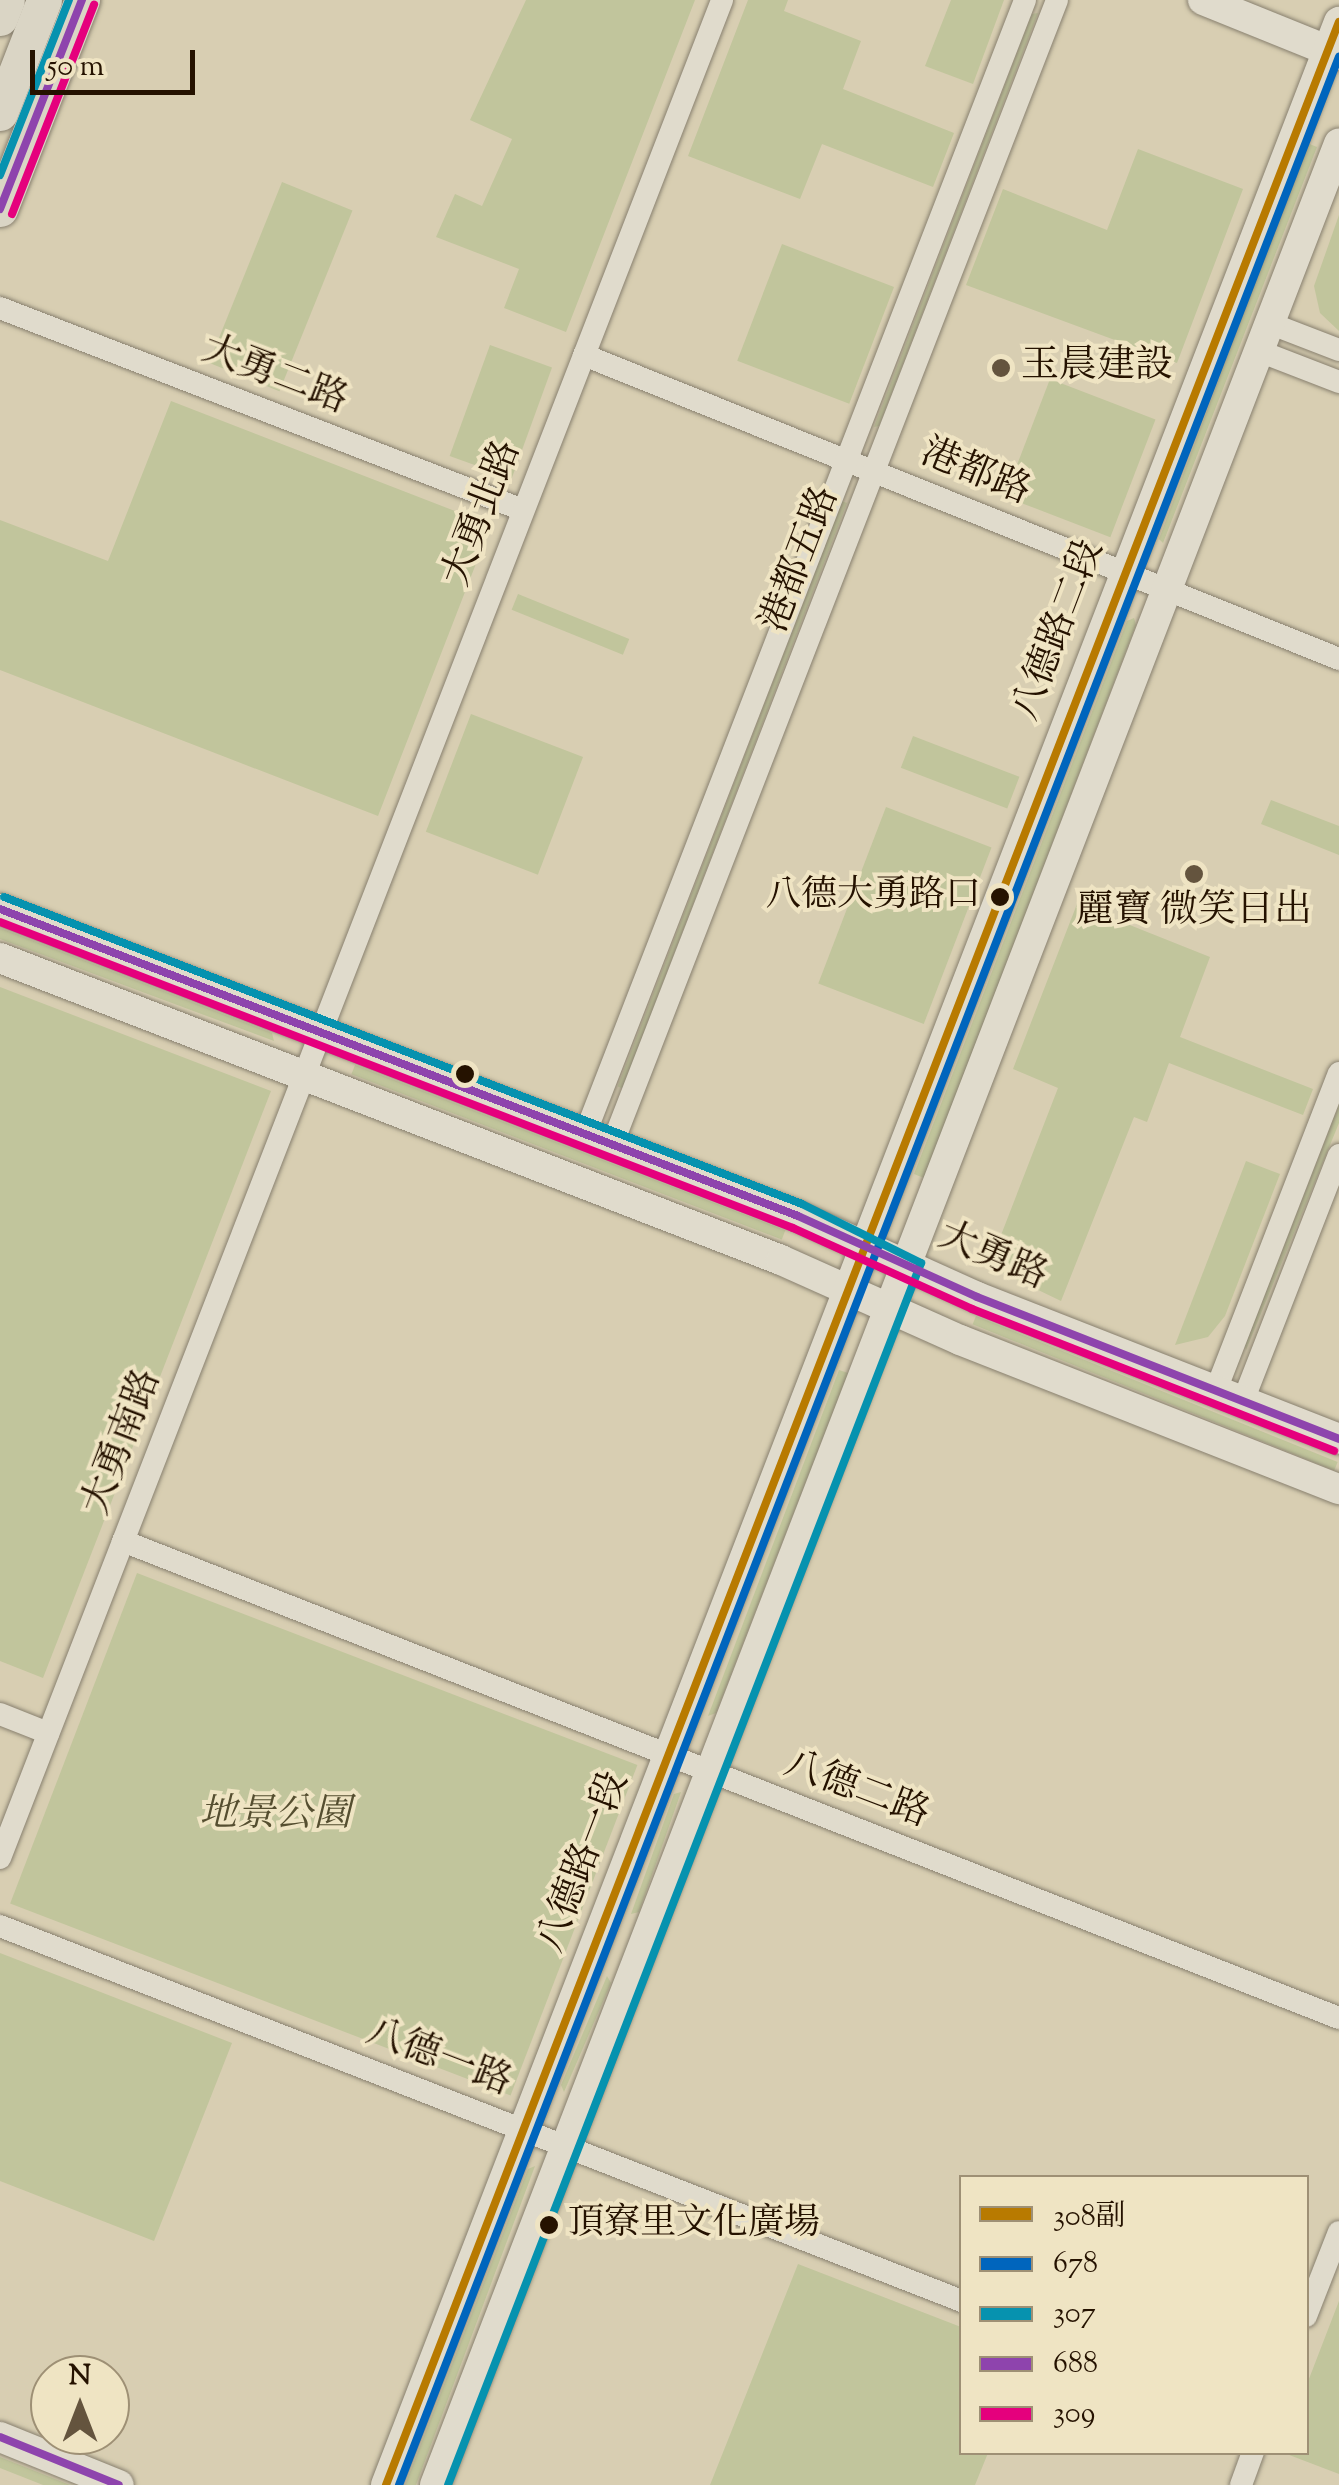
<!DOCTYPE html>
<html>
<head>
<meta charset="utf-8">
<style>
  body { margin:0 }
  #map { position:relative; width:1339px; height:2485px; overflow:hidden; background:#d8ceb2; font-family:"Sorts Mill Goudy","Noto Serif TC",serif }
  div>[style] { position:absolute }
  .green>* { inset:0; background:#c1c59c; transform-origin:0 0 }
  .roads { filter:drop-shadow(0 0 2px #88806f) drop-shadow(0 0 2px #88806f) }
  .street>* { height:22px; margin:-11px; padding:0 11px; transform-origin:11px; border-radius:11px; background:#e0dbcc }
  .secondary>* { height:30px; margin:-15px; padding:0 15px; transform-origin:15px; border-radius:15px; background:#e0dbcc }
  .primary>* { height:35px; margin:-17.5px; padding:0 17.5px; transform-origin:17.5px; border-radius:17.5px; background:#dad5c5 }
  .bus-1>* { height:8px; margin:-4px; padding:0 4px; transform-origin:4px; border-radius:4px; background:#b87a00 }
  .bus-2>* { height:8px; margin:-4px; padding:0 4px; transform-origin:4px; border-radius:4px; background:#0065bd }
  .bus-3>* { height:8px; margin:-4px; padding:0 4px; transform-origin:4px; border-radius:4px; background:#0692af }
  .bus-4>* { height:8px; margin:-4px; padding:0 4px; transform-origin:4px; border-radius:4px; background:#8e44ad }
  .bus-5>* { height:8px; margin:-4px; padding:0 4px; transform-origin:4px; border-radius:4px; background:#e5007d }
  .dots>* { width:28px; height:28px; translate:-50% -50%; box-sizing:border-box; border:5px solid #efe4c3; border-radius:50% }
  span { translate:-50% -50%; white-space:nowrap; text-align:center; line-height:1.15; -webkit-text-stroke:8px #efe4c3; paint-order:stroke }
  .bus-label { font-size:36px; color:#251200 }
  .right { translate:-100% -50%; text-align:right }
  .left { translate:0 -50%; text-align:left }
  .poi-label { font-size:38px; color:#251200 }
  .street-label { font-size:38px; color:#251200 }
  .park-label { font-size:38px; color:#554e30; font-style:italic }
  .legend { position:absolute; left:959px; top:2175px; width:350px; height:280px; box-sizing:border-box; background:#efe4c3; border:2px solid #9e9075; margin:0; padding:12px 18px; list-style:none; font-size:30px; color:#251200 }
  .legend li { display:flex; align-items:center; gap:20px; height:50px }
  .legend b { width:50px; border:2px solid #9e9075 }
  .north { position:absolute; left:30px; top:2355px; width:100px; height:100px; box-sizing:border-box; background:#efe4c3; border:2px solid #9e9075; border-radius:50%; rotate:0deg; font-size:28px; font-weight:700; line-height:40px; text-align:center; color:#251200 }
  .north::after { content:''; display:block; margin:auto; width:35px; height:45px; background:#64543e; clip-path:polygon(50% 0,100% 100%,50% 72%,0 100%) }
  .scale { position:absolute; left:30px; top:50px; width:165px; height:45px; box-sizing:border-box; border:5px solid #251200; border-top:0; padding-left:12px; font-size:30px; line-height:35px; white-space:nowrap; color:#251200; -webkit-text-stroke:8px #efe4c3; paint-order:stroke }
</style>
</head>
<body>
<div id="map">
  <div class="green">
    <div style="clip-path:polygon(526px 0,695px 0,566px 332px,504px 308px,519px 269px,436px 237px,455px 194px,482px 206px,512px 139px,470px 120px)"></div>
    <div style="clip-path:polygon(748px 0,788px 0,784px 11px,861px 41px,843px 89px,954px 133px,933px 187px,822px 144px,800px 199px,688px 156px)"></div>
    <div style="clip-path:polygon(951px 0,1004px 0,973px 84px,925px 66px)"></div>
    <div style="clip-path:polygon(1038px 13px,879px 426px,874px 427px,1032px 14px)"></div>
    <div style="clip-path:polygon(1307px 143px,1317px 147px,1163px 543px,1159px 539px)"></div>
    <div style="clip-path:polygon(1138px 149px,1243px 189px,1177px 363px,966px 285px,1003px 189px,1107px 230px)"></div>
    <div style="left:282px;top:182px;width:76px;height:195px;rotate:22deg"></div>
    <div style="clip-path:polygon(1339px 215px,1339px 331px,1320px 313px,1314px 286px)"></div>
    <div style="left:782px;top:244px;width:120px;height:125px;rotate:21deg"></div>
    <div style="left:490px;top:345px;width:66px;height:118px;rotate:20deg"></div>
    <div style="left:1050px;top:379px;width:113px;height:126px;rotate:21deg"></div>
    <div style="clip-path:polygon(171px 401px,491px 525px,378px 816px,0 670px,0 520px,108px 561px)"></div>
    <div style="left:847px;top:503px;width:627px;height:5px;rotate:111deg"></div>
    <div style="left:518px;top:594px;width:120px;height:17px;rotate:22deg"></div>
    <div style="clip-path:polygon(1134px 618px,1136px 625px,924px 1178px,914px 1174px,1127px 621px)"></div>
    <div style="left:471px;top:714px;width:120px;height:126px;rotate:21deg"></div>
    <div style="left:913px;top:736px;width:114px;height:34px;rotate:21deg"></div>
    <div style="clip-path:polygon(1271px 800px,1339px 826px,1339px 855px,1261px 824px)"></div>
    <div style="left:886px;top:807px;width:113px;height:189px;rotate:21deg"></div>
    <div style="clip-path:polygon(1077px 904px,1210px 957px,1180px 1037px,1313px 1089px,1303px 1115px,1169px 1063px,1147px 1122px,1134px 1117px,1061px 1301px,989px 1266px,1058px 1088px,1013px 1069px)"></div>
    <div style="clip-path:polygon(0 928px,272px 1033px,274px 1041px,0 939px)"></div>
    <div style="clip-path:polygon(0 987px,271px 1091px,43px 1678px,0 1661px)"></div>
    <div style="left:355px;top:1065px;width:461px;height:10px;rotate:21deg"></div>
    <div style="clip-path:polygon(1339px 1105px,1339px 1123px,1246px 1350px,1245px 1346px)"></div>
    <div style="clip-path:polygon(1246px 1161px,1280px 1174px,1225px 1316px,1208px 1337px,1175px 1345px)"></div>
    <div style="left:976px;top:1316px;width:390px;height:9px;rotate:22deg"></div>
    <div style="clip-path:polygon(839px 1370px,848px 1373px,716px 1713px,708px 1716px)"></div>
    <div style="left:137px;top:1573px;width:536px;height:354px;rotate:21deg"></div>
    <div style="clip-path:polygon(681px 1792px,639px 1912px,631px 1914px,674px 1794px)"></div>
    <div style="clip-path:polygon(0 1953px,232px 2043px,154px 2241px,0 2181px)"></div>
    <div style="clip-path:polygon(607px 1976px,611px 1983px,564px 2092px,561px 2085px)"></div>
    <div style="clip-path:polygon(535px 2166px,416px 2485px,405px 2485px,528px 2169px)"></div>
    <div style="clip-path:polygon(798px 2264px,961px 2327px,962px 2452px,988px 2453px,975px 2485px,710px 2485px)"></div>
    <div style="clip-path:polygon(1339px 2301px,1339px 2474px,1284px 2453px,1306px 2452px,1307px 2384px)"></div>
    <div style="clip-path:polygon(0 2457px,70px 2485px,43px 2485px,0 2468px)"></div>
  </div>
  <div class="roads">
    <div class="street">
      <div style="left:0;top:308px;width:561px;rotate:21.12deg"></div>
      <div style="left:1269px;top:323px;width:75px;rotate:21.1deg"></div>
      <div style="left:1259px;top:351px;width:86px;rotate:21.2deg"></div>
      <div style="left:584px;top:355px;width:814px;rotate:21.93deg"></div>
      <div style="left:585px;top:1134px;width:1216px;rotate:-68.79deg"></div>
      <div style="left:612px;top:1145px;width:1228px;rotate:-68.76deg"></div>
      <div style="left:1216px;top:1390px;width:340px;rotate:-68.8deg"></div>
      <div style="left:1243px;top:1401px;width:264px;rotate:-68.7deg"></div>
      <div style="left:123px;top:1541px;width:1306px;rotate:21.42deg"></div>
      <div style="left:0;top:1714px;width:52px;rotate:21.6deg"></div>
      <div style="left:0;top:1858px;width:1993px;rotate:-68.76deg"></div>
      <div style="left:0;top:1926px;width:1033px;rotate:21.3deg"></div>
      <div style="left:1306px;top:2316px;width:90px;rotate:-68.6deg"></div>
      <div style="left:1241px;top:2485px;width:35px;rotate:-70deg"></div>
    </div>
    <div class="secondary">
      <div style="left:1203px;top:0;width:147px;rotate:22deg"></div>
      <div style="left:0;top:909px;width:855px;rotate:21.04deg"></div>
      <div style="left:798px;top:1216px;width:196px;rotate:24.3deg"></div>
      <div style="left:977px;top:1297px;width:389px;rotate:21.4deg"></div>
      <div style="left:0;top:958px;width:837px;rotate:21.14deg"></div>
      <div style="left:781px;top:1260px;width:196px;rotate:24.1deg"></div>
      <div style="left:960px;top:1340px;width:407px;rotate:21.5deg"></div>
      <div style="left:0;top:2437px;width:128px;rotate:22deg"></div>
      <div style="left:386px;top:2485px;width:2641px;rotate:-68.85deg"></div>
      <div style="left:435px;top:2485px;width:2510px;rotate:-68.89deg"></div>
    </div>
    <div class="primary">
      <div style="left:0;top:18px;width:19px;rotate:-69deg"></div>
      <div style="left:0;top:113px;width:121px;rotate:-68.7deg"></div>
      <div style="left:0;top:209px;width:225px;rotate:-68.6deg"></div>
    </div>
  </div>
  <div class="bus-1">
    <div style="left:386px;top:2485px;width:2641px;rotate:-68.85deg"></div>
  </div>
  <div class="bus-2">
    <div style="left:399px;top:2485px;width:2604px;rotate:-68.84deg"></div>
  </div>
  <div class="bus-3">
    <div style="left:0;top:175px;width:188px;rotate:-68.5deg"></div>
    <div style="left:4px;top:897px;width:855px;rotate:21.04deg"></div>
    <div style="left:802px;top:1204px;width:133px;rotate:26.4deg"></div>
    <div style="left:921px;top:1263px;width:1310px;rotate:111.16deg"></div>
  </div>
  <div class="bus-4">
    <div style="left:0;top:209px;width:225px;rotate:-68.6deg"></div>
    <div style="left:0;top:909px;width:855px;rotate:21.04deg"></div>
    <div style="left:798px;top:1216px;width:196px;rotate:24.3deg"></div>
    <div style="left:977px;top:1297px;width:389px;rotate:21.4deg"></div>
    <div style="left:0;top:2437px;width:128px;rotate:22deg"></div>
  </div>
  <div class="bus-5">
    <div style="left:12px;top:214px;width:225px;rotate:-68.6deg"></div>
    <div style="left:0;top:922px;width:850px;rotate:21.1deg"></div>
    <div style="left:793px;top:1228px;width:196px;rotate:24.3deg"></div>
    <div style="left:972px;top:1309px;width:389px;rotate:21.4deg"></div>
  </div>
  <div class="dots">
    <div style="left:1001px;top:368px;background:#64543e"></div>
    <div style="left:1194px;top:874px;background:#64543e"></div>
    <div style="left:1000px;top:897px;background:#251200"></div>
    <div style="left:465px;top:1074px;background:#251200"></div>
    <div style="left:549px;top:2225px;background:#251200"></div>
  </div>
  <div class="bus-label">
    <span class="right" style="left:981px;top:897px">八德大勇路口</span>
    <span class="left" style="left:568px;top:2225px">頂寮里文化廣場</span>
  </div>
  <div class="poi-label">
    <span class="left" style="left:1021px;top:368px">玉晨建設</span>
    <span style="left:1194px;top:913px">麗寶 微笑日出</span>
  </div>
  <div class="street-label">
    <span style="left:274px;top:377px;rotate:21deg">大勇二路</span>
    <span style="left:975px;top:474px;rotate:22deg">港都路</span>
    <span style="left:484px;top:514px;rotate:-69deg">大勇北路</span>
    <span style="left:802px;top:560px;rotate:-69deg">港都五路</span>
    <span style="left:1060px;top:631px;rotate:-69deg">八德路二段</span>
    <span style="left:992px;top:1258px;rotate:23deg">大勇路</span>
    <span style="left:124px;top:1443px;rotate:-69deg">大勇南路</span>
    <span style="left:856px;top:1791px;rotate:21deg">八德二路</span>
    <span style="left:585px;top:1863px;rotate:-69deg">八德路一段</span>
    <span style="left:438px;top:2059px;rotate:21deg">八德一路</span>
  </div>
  <div class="park-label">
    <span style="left:275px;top:1817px">地景公園</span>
  </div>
  <ul class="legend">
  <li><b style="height:12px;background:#b87a00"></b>308副</li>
  <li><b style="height:12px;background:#0065bd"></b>678</li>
  <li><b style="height:12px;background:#0692af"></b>307</li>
  <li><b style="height:12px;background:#8e44ad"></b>688</li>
  <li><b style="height:12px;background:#e5007d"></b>309</li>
  </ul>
  <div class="north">N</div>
  <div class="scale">50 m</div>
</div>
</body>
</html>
